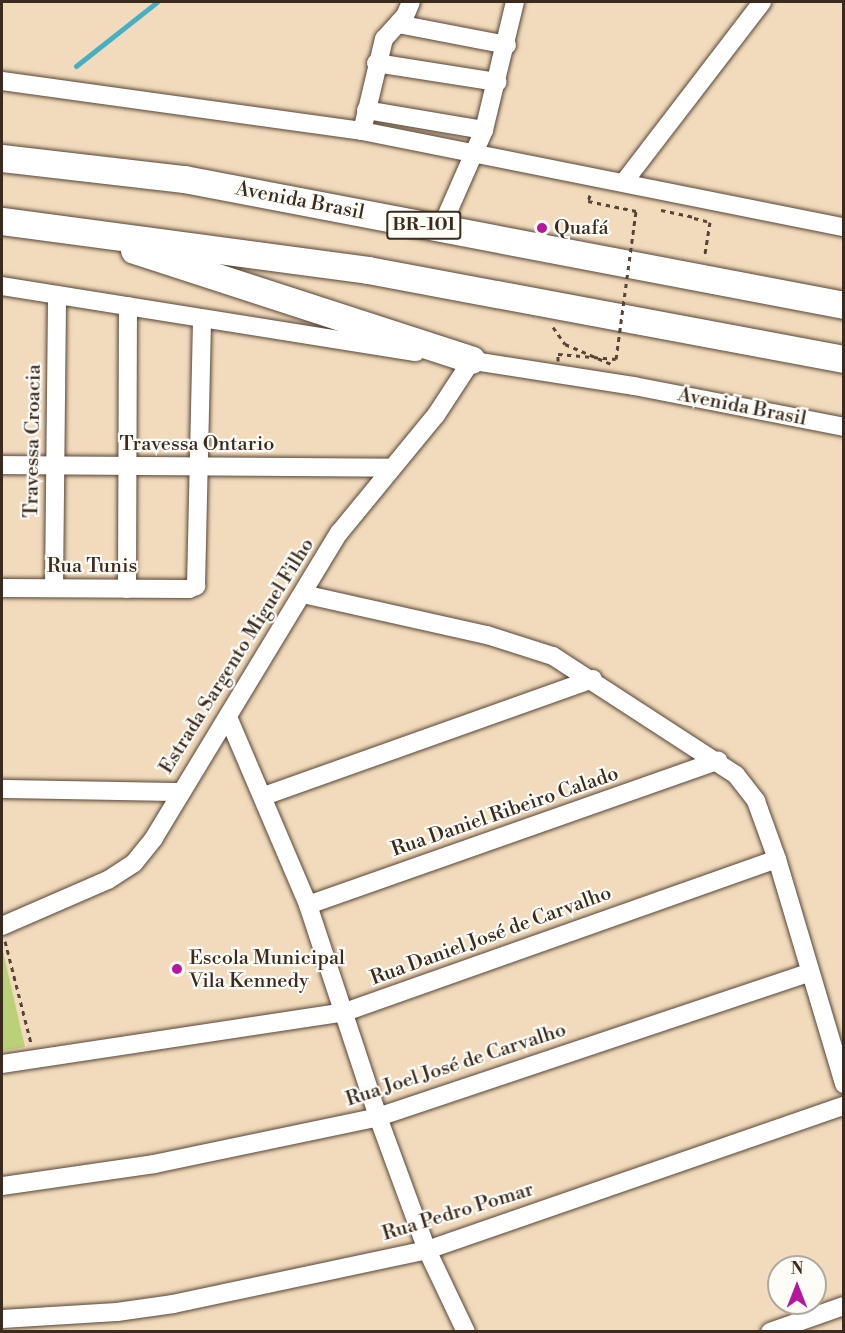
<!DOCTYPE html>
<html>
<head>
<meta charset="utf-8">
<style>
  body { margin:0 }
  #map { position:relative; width:845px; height:1333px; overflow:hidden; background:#f2dbbc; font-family:"Libre Bodoni",serif }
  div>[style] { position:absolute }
  .green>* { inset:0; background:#b9d277 }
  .stream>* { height:5px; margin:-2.5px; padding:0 2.5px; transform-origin:2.5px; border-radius:2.5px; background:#45b0c3 }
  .path>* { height:3px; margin-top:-1.5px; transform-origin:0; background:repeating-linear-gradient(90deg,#564536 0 4.5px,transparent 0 9px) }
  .roads { filter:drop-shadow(0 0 2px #564536) drop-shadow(0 0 2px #564536) }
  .minor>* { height:18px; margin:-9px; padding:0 9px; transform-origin:9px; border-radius:9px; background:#fff }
  .highway>* { height:27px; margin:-13.5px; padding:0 13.5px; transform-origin:13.5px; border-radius:13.5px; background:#fff }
  .path-bridge>* { height:3px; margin-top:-1.5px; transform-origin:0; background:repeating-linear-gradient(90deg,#564536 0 4.5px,transparent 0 9px) }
  .dots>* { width:16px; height:16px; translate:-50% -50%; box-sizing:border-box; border:3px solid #fdfcf7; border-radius:50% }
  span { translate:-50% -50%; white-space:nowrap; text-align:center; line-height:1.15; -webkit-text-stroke:4.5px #fdfcf7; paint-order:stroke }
  .shield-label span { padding:2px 4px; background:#fdfcf7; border:2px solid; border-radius:4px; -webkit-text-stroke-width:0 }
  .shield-label { font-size:18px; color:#3b2a1e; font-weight:700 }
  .street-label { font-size:20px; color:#3b2a1e }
  .poi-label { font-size:20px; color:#3b2a1e }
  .left { translate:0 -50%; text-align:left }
  .frame { position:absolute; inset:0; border:3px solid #3b2a1e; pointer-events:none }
  .north { position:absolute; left:767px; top:1255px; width:60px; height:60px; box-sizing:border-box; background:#fdfcf7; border:2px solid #afa8a0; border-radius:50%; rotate:0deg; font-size:16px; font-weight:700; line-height:24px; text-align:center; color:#3b2a1e }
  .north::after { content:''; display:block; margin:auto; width:21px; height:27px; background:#b5179e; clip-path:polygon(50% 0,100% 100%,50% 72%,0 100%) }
</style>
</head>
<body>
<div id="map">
  <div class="green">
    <div style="clip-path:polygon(2px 947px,25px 1047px,2px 1051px)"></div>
  </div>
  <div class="stream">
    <div style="left:76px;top:66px;width:103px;rotate:-38.3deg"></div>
  </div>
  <div class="path">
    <div style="left:590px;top:195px;width:6px;rotate:108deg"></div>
    <div style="left:588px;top:201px;width:49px;rotate:11.8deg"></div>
    <div style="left:661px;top:210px;width:34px;rotate:12deg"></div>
    <div style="left:694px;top:218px;width:16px;rotate:14deg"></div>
    <div style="left:710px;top:222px;width:36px;rotate:99deg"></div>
    <div style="left:553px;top:327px;width:21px;rotate:55deg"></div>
    <div style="left:565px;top:344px;width:50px;rotate:23.5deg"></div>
    <div style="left:5px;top:941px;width:105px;rotate:75.7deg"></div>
  </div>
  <div class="roads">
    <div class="minor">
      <div style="left:398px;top:24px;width:111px;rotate:10.9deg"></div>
      <div style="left:376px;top:63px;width:123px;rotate:8.9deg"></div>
      <div style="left:2px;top:81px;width:363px;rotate:7.9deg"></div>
      <div style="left:362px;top:131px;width:491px;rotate:11.3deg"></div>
      <div style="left:366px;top:110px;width:120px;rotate:9.6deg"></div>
      <div style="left:362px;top:131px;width:95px;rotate:-76.6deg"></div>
      <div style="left:384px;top:39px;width:31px;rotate:-48deg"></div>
      <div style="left:405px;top:16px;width:15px;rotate:-67deg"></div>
      <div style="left:624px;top:182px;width:227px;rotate:-52.5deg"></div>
      <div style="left:441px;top:228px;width:107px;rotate:-66.3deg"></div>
      <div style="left:484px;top:130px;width:132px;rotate:-76.4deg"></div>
      <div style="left:2px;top:286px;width:419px;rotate:9.1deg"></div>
      <div style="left:461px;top:359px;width:175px;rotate:8.9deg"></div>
      <div style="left:634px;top:386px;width:214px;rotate:11deg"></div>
      <div style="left:2px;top:465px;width:390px;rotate:0.4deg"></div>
      <div style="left:2px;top:588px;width:187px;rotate:0.3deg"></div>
      <div style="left:189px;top:589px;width:8px;rotate:-23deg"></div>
      <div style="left:196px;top:586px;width:267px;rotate:-88.7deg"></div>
      <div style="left:54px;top:588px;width:293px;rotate:-89.4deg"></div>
      <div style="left:127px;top:589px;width:283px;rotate:-89.8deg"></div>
      <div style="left:303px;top:594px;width:189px;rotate:12.6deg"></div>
      <div style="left:487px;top:635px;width:69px;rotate:17.7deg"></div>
      <div style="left:553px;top:656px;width:218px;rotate:33deg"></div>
      <div style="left:736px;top:775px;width:33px;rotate:52deg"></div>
      <div style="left:756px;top:801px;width:62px;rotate:70.1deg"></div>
      <div style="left:777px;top:859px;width:235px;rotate:73.4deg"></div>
      <div style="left:228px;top:717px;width:204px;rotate:66.9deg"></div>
      <div style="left:308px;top:905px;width:223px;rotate:71.7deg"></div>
      <div style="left:378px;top:1117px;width:142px;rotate:69.8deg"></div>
      <div style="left:427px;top:1250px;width:91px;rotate:64.6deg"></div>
      <div style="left:2px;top:789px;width:177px;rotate:1deg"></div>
      <div style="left:264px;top:796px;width:349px;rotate:-19.6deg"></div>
      <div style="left:308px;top:905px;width:435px;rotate:-19.4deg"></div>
      <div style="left:2px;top:926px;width:116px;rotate:-23.5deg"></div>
      <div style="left:108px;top:880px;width:31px;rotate:-33deg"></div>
      <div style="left:134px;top:863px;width:32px;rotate:-51deg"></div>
      <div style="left:154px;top:838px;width:357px;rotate:-58.8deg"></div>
      <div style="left:339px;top:533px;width:153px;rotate:-50.6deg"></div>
      <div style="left:436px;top:415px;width:66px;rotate:-56.8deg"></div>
      <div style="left:2px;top:1064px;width:347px;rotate:-8.6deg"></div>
      <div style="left:345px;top:1012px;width:458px;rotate:-19.5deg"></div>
      <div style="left:2px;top:1186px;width:154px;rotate:-8.2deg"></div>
      <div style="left:154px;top:1164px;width:229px;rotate:-11.8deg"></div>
      <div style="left:378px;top:1117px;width:454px;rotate:-18.5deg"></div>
      <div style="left:2px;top:1319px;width:115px;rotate:-3.5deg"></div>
      <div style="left:117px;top:1312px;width:57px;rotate:-8.1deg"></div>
      <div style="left:173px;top:1304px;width:260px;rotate:-12deg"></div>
      <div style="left:427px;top:1250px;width:441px;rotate:-19.1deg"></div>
      <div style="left:770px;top:1332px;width:78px;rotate:-19.4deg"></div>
    </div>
    <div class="highway">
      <div style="left:2px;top:158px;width:183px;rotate:6.6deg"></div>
      <div style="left:184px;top:179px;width:672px;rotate:10.81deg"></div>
      <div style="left:2px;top:221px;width:369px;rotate:7.6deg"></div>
      <div style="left:368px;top:270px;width:484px;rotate:10.6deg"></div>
      <div style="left:134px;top:250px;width:355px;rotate:18deg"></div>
    </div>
  </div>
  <div class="path-bridge">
    <div style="left:558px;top:361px;width:7px;rotate:-90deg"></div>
    <div style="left:558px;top:354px;width:58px;rotate:4.9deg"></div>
    <div style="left:616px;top:359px;width:149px;rotate:-82.3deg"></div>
  </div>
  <div class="dots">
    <div style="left:542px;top:228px;background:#b5179e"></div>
    <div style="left:177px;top:969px;background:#b5179e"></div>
  </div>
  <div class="shield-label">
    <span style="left:424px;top:225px">BR-101</span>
  </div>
  <div class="street-label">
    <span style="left:300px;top:201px;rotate:11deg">Avenida Brasil</span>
    <span style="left:742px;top:407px;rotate:11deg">Avenida Brasil</span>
    <span style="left:33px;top:441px;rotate:-89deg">Travessa Croacia</span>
    <span style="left:197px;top:444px">Travessa Ontario</span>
    <span style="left:92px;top:566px">Rua Tunis</span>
    <span style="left:237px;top:656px;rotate:-58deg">Estrada Sargento Miguel Filho</span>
    <span style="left:505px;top:812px;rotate:-19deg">Rua Daniel Ribeiro Calado</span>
    <span style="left:491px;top:936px;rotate:-20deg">Rua Daniel José de Carvalho</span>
    <span style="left:456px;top:1065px;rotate:-18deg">Rua Joel José de Carvalho</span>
    <span style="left:458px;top:1212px;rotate:-17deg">Rua Pedro Pomar</span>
  </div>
  <div class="poi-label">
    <span class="left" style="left:554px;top:228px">Quafá</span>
    <span class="left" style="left:189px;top:970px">Escola Municipal<br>Vila Kennedy</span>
  </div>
  <div class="frame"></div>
  <div class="north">N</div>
</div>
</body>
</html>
